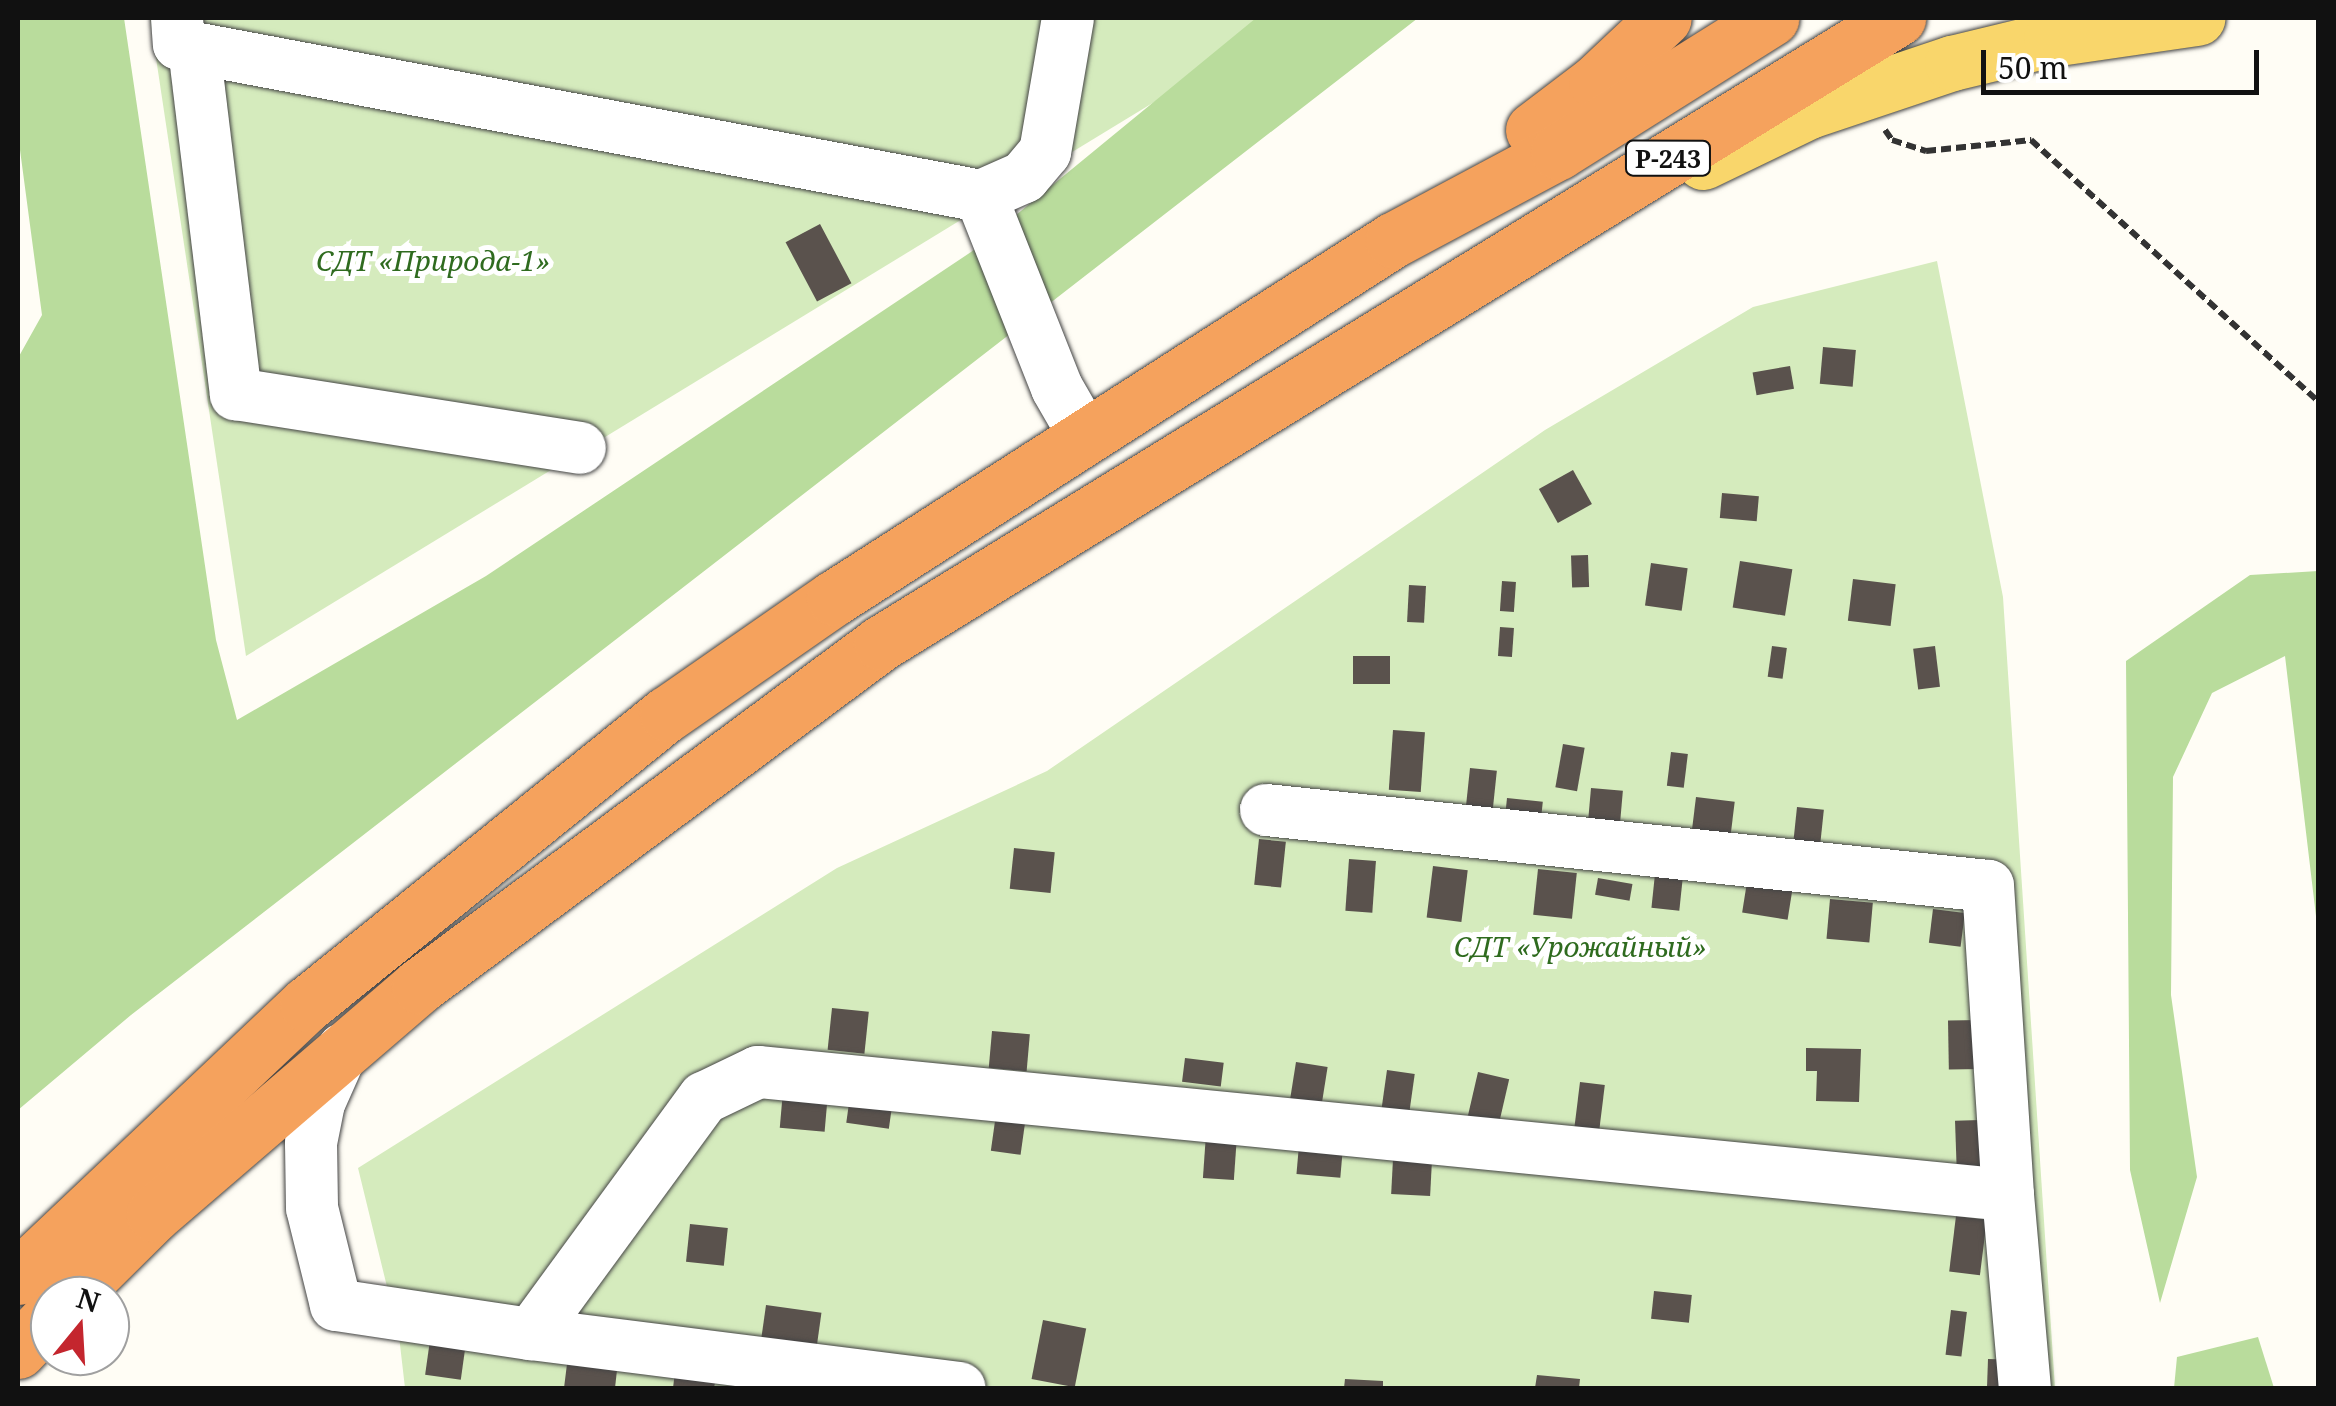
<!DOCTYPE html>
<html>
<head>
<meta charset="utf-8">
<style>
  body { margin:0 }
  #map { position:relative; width:2336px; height:1406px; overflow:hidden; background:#fffdf5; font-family:"Noto Serif",serif }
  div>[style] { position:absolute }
  .green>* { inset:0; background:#d5ebbd }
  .forest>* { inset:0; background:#b9dc9c }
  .building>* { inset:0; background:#5a524d; transform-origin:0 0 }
  .path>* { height:6px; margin-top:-3px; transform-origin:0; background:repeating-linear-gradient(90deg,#333 0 10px,transparent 0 15px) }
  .roads { filter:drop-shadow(0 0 2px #444) drop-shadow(0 0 2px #444) }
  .minor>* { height:52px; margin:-26px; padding:0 26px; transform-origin:26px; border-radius:26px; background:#fff }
  .major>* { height:55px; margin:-27.5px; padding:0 27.5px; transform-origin:27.5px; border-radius:27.5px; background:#f9d66b }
  .highway>* { height:55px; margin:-27.5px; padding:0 27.5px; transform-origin:27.5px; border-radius:27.5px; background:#f5a25d }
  span { translate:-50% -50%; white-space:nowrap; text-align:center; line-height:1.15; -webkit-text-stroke:10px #fff; paint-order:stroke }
  .shield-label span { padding:2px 8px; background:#fff; border:2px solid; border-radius:8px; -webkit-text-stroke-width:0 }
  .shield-label { font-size:25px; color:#111; font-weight:700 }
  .park-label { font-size:28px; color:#2f6b1f; font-style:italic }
  .frame { position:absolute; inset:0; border:20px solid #111; pointer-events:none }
  .north { position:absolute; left:30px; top:1276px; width:100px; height:100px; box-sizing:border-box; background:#fff; border:2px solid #a0a0a0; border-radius:50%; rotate:18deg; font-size:28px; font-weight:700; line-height:40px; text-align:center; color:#111 }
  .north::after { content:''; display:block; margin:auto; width:35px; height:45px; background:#c4262e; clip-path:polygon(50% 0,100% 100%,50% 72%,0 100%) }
  .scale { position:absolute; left:1981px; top:50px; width:278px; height:45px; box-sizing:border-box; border:5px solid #111; border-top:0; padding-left:12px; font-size:30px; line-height:35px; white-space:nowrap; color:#111; -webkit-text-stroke:8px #fff; paint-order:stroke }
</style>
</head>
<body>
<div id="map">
  <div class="green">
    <div style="clip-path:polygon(150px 18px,1292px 18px,246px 656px)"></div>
    <div style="clip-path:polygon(1937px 261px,2003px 597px,2055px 1388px,405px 1388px,399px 1336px,358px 1168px,837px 868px,1047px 771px,1545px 430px,1753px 307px)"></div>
  </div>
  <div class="forest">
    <div style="clip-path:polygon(18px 18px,124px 18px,216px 640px,237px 720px,486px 576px,971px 252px,1256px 18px,1418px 18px,131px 1015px,18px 1110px,18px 358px,42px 315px,18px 135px)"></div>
    <div style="clip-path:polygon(2318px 571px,2318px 933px,2285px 656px,2212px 693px,2173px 777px,2171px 995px,2197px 1177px,2160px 1303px,2130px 1170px,2126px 661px,2250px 575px)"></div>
    <div style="clip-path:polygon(2258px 1337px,2274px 1388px,2174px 1388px,2177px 1357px)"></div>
  </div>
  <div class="building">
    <div style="left:820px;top:224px;width:67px;height:39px;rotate:62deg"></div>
    <div style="left:1823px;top:347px;width:33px;height:37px;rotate:5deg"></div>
    <div style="left:1790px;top:366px;width:23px;height:38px;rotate:80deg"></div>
    <div style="left:1573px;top:470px;width:39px;height:39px;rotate:61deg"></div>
    <div style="left:1722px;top:493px;width:37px;height:25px;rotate:5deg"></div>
    <div style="left:1588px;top:555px;width:32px;height:17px;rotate:88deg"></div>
    <div style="left:1740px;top:561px;width:53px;height:47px;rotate:9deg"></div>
    <div style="left:1651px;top:563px;width:37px;height:43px;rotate:8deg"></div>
    <div style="left:1853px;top:579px;width:43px;height:42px;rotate:7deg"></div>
    <div style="left:1502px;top:581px;width:14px;height:30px;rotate:4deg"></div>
    <div style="left:1409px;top:585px;width:17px;height:37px;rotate:3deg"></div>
    <div style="left:1500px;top:627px;width:14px;height:29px;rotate:4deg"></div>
    <div style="left:1772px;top:646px;width:15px;height:31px;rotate:8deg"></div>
    <div style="left:1935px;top:646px;width:41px;height:22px;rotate:83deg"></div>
    <div style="left:1353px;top:656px;width:37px;height:28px"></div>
    <div style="left:1393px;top:730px;width:32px;height:60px;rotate:4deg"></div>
    <div style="left:1563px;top:744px;width:22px;height:44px;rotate:10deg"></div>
    <div style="left:1671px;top:752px;width:17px;height:34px;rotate:7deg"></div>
    <div style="left:1470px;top:768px;width:27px;height:40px;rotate:6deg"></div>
    <div style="left:1591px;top:788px;width:32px;height:35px;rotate:5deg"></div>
    <div style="left:1696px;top:797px;width:39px;height:40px;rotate:7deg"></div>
    <div style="left:1507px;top:798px;width:36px;height:20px;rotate:6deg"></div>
    <div style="left:1797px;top:807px;width:27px;height:43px;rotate:6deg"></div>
    <div style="left:1259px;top:839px;width:27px;height:46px;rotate:6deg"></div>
    <div style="left:1014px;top:848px;width:41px;height:41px;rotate:6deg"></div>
    <div style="left:1349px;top:859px;width:27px;height:52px;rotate:4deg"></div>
    <div style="left:1433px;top:866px;width:35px;height:52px;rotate:7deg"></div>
    <div style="left:1538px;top:869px;width:39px;height:46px;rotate:6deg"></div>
    <div style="left:1655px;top:874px;width:28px;height:34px;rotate:6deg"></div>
    <div style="left:1598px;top:878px;width:35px;height:17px;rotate:10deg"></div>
    <div style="left:1747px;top:882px;width:46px;height:31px;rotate:9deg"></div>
    <div style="left:1830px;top:899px;width:43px;height:40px;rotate:5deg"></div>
    <div style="left:1933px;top:909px;width:32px;height:34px;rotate:7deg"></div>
    <div style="left:832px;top:1008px;width:37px;height:42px;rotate:6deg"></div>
    <div style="left:1980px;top:1020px;width:49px;height:32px;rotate:89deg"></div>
    <div style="left:992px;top:1031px;width:38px;height:37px;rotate:5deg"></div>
    <div style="clip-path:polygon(1806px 1048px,1861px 1049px,1859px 1102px,1816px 1101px,1817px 1071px,1806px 1071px)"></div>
    <div style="left:1185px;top:1058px;width:39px;height:24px;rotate:7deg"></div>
    <div style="left:1296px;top:1062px;width:32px;height:40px;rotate:9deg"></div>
    <div style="left:1387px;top:1070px;width:28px;height:49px;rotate:8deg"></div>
    <div style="left:1478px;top:1072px;width:32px;height:51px;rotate:13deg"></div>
    <div style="left:1580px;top:1082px;width:25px;height:52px;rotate:7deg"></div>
    <div style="left:851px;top:1089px;width:43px;height:34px;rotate:8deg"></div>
    <div style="left:783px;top:1091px;width:45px;height:37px;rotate:5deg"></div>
    <div style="left:996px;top:1114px;width:30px;height:37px;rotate:8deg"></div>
    <div style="left:1980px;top:1120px;width:57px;height:25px;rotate:88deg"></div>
    <div style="left:1206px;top:1134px;width:31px;height:44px;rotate:4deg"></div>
    <div style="left:1299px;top:1145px;width:44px;height:29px;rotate:5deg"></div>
    <div style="left:1393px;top:1159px;width:39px;height:35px;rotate:3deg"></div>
    <div style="left:1956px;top:1216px;width:31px;height:56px;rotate:7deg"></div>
    <div style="left:690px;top:1224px;width:38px;height:38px;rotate:6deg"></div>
    <div style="left:1654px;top:1291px;width:38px;height:28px;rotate:6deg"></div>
    <div style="left:766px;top:1305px;width:56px;height:42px;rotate:8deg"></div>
    <div style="left:1951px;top:1310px;width:16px;height:45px;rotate:7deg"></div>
    <div style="left:1043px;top:1320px;width:44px;height:60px;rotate:11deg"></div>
    <div style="left:430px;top:1340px;width:36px;height:35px;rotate:8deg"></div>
    <div style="clip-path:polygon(568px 1356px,618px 1361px,615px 1388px,564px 1388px)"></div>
    <div style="left:1988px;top:1359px;width:25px;height:29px;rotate:2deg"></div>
    <div style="clip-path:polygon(675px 1372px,716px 1377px,714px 1388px,673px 1388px)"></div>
    <div style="clip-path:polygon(1537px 1375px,1580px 1379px,1579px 1388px,1535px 1388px)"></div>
    <div style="clip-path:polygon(1345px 1379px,1383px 1381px,1383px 1388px,1344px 1388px)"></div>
  </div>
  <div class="path">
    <div style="left:1885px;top:130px;width:12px;rotate:55deg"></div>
    <div style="left:1892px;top:140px;width:36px;rotate:18deg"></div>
    <div style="left:1926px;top:151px;width:106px;rotate:-6deg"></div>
    <div style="left:2031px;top:140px;width:388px;rotate:42.3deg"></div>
  </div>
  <div class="roads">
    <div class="minor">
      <div style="left:177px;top:18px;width:26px;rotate:86deg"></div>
      <div style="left:179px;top:44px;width:16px;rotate:15deg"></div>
      <div style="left:194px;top:48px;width:801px;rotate:10.65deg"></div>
      <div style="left:1068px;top:18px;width:136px;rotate:99.7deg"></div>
      <div style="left:1045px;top:152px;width:33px;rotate:130deg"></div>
      <div style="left:1024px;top:177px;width:47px;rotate:156.2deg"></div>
      <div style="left:981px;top:196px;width:206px;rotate:68.4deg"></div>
      <div style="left:1057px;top:388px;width:54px;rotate:60.1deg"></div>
      <div style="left:194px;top:48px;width:349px;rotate:83.1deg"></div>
      <div style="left:236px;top:394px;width:348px;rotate:8.9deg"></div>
      <div style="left:343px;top:1049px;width:59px;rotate:114deg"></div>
      <div style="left:319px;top:1103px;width:41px;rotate:101.3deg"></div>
      <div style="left:311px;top:1143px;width:65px;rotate:89.1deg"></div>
      <div style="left:312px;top:1208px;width:100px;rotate:76.1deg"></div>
      <div style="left:336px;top:1305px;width:197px;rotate:8.5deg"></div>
      <div style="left:531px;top:1334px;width:293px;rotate:-53.8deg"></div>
      <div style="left:704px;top:1098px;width:60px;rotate:-25.7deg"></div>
      <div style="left:758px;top:1072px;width:1256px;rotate:5.62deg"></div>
      <div style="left:2008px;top:1195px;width:310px;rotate:-93.7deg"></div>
      <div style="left:1988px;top:886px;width:726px;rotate:-173.99deg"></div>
      <div style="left:2008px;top:1195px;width:194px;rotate:85deg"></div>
      <div style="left:531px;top:1334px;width:432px;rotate:7.2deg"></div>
    </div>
    <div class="major">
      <div style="left:1703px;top:162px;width:118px;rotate:-25.7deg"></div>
      <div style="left:1809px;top:111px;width:151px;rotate:-18.6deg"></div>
      <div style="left:1952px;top:63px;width:102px;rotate:-13.6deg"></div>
      <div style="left:2051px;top:39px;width:148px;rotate:-8.2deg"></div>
    </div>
    <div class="highway">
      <div style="left:1533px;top:130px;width:79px;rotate:-37.3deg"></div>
      <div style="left:1596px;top:82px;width:93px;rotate:-43.3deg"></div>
      <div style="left:18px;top:1277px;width:398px;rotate:-43.4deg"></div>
      <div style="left:307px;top:1004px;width:462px;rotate:-38.9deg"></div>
      <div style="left:667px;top:714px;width:203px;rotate:-34.8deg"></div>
      <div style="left:834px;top:598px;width:664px;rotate:-32.64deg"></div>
      <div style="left:1393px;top:240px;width:187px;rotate:-28.1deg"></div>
      <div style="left:1558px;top:152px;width:252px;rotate:-32.1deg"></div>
      <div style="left:71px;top:1296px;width:117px;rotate:-44.7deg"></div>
      <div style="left:154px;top:1214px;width:350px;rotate:-40.7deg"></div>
      <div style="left:419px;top:986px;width:575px;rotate:-36.59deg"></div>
      <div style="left:881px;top:643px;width:1194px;rotate:-31.57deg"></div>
      <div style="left:18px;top:1351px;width:47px;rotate:-46.7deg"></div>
    </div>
  </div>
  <div class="shield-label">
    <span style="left:1668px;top:158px">Р-243</span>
  </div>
  <div class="park-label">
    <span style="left:433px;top:260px">СДТ «Природа-1»</span>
    <span style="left:1580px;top:946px">СДТ «Урожайный»</span>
  </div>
  <div class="frame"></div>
  <div class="north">N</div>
  <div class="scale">50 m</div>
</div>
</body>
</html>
